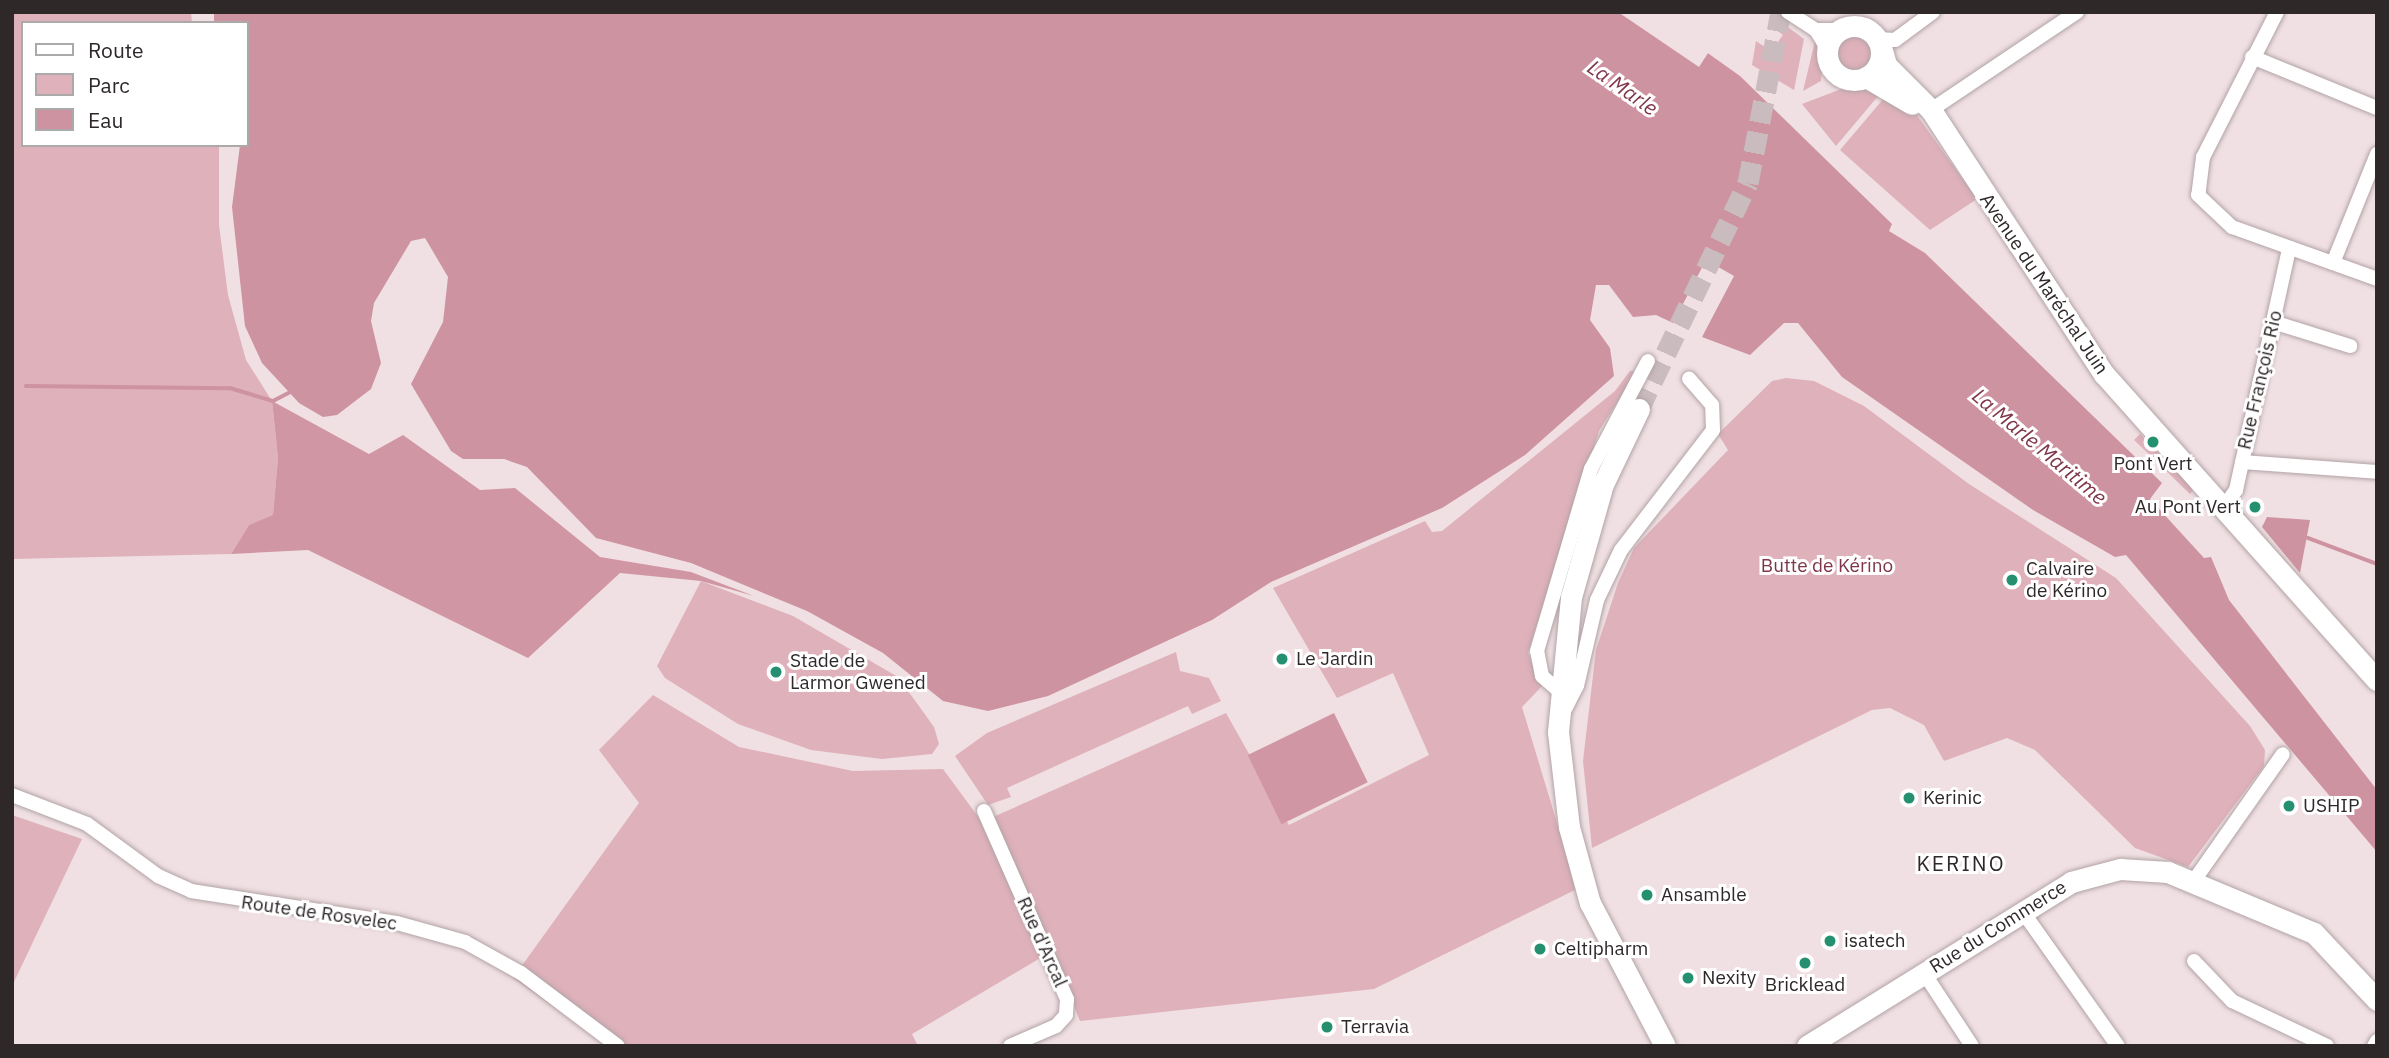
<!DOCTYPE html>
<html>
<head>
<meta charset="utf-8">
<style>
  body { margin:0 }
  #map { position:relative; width:2389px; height:1058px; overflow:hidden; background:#f0e0e3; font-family:"IBM Plex Sans",sans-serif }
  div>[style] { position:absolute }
  .green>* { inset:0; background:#dfb1ba }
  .round { border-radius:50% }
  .forest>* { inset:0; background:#d196a3; transform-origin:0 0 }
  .water>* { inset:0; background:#ce93a0 }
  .pier>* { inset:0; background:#f0e0e3 }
  .stream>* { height:3.5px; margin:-1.75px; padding:0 1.75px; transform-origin:1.75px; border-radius:1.75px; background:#ce93a0 }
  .secondary-tunnel>* { height:21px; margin-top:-10.5px; transform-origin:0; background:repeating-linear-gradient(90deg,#c9bbbe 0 21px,transparent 0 31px) }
  .roads { filter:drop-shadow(0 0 2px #b2a3a6) drop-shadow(0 0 2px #b2a3a6) }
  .street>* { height:14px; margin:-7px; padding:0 7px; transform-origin:7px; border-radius:7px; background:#fff }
  .secondary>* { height:21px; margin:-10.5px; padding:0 10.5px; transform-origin:10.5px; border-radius:10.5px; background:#fff }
  .secondary>.ring { margin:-10.5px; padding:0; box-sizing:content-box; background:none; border:21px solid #fff; border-radius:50% }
  .dots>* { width:19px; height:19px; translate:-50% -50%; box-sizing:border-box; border:4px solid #fff; border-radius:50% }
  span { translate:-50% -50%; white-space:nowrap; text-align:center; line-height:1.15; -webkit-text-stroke:6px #fff; paint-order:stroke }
  .street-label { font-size:19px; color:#2e2829 }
  .poi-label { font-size:19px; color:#2e2829 }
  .right { translate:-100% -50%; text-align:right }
  .left { translate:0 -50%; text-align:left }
  .park-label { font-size:19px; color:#7f364b }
  .water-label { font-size:21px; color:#80374b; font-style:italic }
  .neighbourhood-label { font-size:21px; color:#2e2829; letter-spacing:2px }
  .frame { position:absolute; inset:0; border:14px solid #2e2829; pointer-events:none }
  .legend { position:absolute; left:21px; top:21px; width:228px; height:126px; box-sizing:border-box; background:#fff; border:2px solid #aba9a9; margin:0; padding:9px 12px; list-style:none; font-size:21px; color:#2e2829 }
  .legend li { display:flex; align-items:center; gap:14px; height:35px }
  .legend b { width:35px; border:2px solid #aba9a9 }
</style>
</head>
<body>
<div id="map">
  <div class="green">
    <div style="clip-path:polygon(12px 12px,191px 12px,192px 23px,23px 23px,23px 145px,219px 145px,219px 225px,228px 295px,246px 360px,272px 401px,278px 458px,273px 516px,249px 525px,231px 554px,12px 559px)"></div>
    <div style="clip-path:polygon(1777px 19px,1804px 39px,1794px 90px,1752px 65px,1756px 41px,1771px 51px,1783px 35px,1772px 27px)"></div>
    <div class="round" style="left:1836px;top:35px;width:36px;height:36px"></div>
    <div style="clip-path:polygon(1815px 41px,1823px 59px,1821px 81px,1803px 91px)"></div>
    <div style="clip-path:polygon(1844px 88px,1884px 89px,1836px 146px,1802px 104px)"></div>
    <div style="clip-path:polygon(1890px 91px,1911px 107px,1977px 199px,1930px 230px,1840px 150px)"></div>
    <div style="clip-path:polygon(1630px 371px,1637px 371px,1599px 431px,1528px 653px,1543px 685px,1522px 707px,1577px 889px,1374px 989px,1080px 1021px,1054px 957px,1042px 957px,912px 1034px,918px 1046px,608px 1046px,513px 978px,639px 803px,599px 750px,653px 695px,739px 747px,853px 771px,943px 769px,982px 822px,1226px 713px,1289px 825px,1429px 755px,1393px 673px,1337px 698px,1273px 588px,1425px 521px,1432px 532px,1442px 531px,1615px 391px)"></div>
    <div style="clip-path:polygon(1786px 378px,1814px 381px,1864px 406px,1969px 484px,2116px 578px,2250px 726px,2265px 750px,2264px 766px,2188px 867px,2135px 848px,2035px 750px,2007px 738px,1944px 761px,1924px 725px,1890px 708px,1872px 710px,1592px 848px,1583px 761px,1596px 650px,1618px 583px,1634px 548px,1728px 450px,1718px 434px,1772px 381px)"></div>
    <div style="clip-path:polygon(2140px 434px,2194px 489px,2190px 494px,2134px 440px)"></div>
    <div style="clip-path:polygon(701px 581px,793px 616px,898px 677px,934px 727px,939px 744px,932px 754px,882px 759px,811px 750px,738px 724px,665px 678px,657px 666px)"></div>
    <div style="clip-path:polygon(1176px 652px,1180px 671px,1209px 678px,1221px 701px,1192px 714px,1188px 706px,1007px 788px,1011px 797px,988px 805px,955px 756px,987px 733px)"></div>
    <div style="clip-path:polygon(12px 815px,82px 839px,12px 986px)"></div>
  </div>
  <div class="forest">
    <div style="clip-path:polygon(272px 401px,369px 454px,403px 435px,480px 490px,515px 488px,600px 557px,691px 572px,754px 596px,701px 581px,620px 573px,528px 658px,308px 550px,231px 554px,249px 525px,273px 515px,278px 458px)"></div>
    <div style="left:1334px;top:713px;width:77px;height:96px;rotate:64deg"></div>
  </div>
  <div class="water">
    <div style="clip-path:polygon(214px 12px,1650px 12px,1740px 76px,1892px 224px,1889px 231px,1925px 253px,2162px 483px,2150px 499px,2204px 558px,2211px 557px,2229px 600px,2377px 790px,2377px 852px,2126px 555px,2115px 557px,2033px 510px,1842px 377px,1798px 323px,1784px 323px,1750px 355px,1702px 337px,1734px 276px,1706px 260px,1673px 323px,1656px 315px,1633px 317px,1609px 285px,1596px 285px,1590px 320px,1610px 348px,1614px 376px,1525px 455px,1442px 508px,1271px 582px,1212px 620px,1048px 696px,988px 711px,943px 701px,883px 653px,807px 611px,691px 563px,596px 538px,527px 467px,504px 459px,463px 459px,451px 451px,411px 384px,443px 322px,448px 277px,425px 238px,411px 241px,374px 303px,371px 321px,381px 363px,371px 389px,337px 415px,323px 417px,299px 403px,262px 363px,245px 326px,232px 207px,240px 145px,247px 145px,247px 23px,214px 23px)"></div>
    <div style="clip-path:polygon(2267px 517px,2310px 520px,2300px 573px,2262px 527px)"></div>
  </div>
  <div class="pier">
    <div style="clip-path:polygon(1618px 12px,1656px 12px,1710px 50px,1699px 67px)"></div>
  </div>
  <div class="stream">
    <div style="left:26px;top:386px;width:204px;rotate:0.6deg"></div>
    <div style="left:230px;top:388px;width:45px;rotate:16.8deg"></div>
    <div style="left:273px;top:401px;width:18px;rotate:-27deg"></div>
    <div style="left:2308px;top:538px;width:74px;rotate:20.6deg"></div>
  </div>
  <div class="secondary-tunnel">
    <div style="left:1639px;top:409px;width:251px;rotate:-64.3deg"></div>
    <div style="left:1748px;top:183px;width:174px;rotate:-79.1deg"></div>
  </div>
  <div class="roads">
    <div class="street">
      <div style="left:1788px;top:12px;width:33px;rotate:33deg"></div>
      <div style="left:1816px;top:30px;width:21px;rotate:59deg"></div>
      <div style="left:2277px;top:12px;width:163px;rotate:117deg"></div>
      <div style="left:2203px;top:157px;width:38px;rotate:97deg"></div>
      <div style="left:2198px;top:195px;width:47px;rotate:43.3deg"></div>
      <div style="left:2232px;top:227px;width:154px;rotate:19.7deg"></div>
      <div style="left:1816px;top:30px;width:22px"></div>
      <div style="left:1877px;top:39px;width:18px;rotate:3deg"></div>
      <div style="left:1895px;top:40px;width:47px;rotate:-36.4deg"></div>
      <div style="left:2252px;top:57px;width:135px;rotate:22.2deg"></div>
      <div style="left:1931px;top:110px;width:176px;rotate:-33.9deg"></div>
      <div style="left:2333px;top:263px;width:118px;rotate:-68deg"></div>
      <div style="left:2273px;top:322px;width:81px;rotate:17.3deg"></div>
      <div style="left:2242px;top:462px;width:135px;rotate:4.2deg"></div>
      <div style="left:2223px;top:508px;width:22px;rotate:-54deg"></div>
      <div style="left:2236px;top:490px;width:248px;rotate:-77.6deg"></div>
      <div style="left:1558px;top:690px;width:21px;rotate:-139deg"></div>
      <div style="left:1542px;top:676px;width:25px;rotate:-101deg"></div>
      <div style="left:1537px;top:651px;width:190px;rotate:-73.5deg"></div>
      <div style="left:1591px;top:469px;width:122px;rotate:-62.2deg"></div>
      <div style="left:1563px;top:713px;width:30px;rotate:-63deg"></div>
      <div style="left:1577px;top:686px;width:88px;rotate:-76.9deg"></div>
      <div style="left:1597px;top:600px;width:55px;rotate:-64.4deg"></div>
      <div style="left:1621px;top:550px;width:151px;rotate:-52.5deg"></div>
      <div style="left:1713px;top:430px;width:25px;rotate:-92deg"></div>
      <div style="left:1712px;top:405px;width:35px;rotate:-131deg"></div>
      <div style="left:12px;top:795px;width:80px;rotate:21.1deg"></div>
      <div style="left:87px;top:824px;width:88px;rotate:36.2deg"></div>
      <div style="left:158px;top:876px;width:36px;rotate:24deg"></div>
      <div style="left:191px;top:891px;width:208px;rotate:8.8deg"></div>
      <div style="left:397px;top:923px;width:71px;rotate:15.6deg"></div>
      <div style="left:465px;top:942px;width:64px;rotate:29deg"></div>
      <div style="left:521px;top:973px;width:121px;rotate:37deg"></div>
      <div style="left:984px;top:811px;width:206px;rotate:66.2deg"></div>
      <div style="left:1067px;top:999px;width:16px;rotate:94deg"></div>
      <div style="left:1066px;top:1015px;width:15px;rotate:132deg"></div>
      <div style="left:1056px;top:1026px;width:50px;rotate:156.5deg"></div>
      <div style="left:2193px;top:882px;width:156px;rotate:-54.9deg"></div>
      <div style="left:2023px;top:912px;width:164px;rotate:54.7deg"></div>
      <div style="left:2194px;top:961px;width:55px;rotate:46.5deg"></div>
      <div style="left:2232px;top:1001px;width:105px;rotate:25.3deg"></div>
      <div style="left:1924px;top:973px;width:87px;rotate:56.7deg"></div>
      <div style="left:2374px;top:1046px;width:6px;rotate:-59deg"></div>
    </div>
    <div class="secondary">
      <div class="ring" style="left:1827px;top:26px;width:33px;height:33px"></div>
      <div style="left:1881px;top:47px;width:19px;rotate:74deg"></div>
      <div style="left:1886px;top:65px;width:64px;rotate:45deg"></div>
      <div style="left:1931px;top:110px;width:316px;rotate:56.8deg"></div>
      <div style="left:2104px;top:374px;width:410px;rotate:48.3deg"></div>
      <div style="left:1866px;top:77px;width:53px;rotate:30.4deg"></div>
      <div style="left:1639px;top:409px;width:83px;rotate:115.6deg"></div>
      <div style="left:1603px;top:484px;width:117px;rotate:105.8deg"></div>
      <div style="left:1571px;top:597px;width:136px;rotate:95.5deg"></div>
      <div style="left:1558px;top:732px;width:96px;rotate:83.4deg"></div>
      <div style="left:1569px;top:827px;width:79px;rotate:74.6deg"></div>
      <div style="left:1590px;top:903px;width:161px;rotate:62.3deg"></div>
      <div style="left:1807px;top:1046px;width:311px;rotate:-31.8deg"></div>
      <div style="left:2071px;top:882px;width:51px;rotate:-14.9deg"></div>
      <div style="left:2120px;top:869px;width:48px;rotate:3.6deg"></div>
      <div style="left:2168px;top:872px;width:158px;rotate:22.7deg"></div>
      <div style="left:2314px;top:933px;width:92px;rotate:46.8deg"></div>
    </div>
  </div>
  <div class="dots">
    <div style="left:2153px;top:442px;background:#24906f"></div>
    <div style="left:2255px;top:507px;background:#24906f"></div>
    <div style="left:2012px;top:580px;background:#24906f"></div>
    <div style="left:1282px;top:659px;background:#24906f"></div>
    <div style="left:776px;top:672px;background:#24906f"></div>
    <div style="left:1909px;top:798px;background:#24906f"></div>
    <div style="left:2289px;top:806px;background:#24906f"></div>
    <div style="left:1647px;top:895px;background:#24906f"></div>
    <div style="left:1830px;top:941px;background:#24906f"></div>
    <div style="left:1540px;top:949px;background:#24906f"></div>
    <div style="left:1805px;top:963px;background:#24906f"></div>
    <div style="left:1688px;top:978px;background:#24906f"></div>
    <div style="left:1327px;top:1027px;background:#24906f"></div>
  </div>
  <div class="street-label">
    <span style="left:2044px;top:284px;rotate:56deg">Avenue du Maréchal Juin</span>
    <span style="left:2260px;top:380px;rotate:-77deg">Rue François Rio</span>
    <span style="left:319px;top:913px;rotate:8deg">Route de Rosvelec</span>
    <span style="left:1998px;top:927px;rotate:-32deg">Rue du Commerce</span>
    <span style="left:1042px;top:942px;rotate:66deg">Rue d'Arcal</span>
  </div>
  <div class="poi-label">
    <span style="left:2153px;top:464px">Pont Vert</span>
    <span class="right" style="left:2241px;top:507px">Au Pont Vert</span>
    <span class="left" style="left:2026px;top:580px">Calvaire<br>de Kérino</span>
    <span class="left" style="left:1296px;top:659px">Le Jardin</span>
    <span class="left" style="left:790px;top:672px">Stade de<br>Larmor Gwened</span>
    <span class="left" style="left:1923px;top:798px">Kerinic</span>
    <span class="left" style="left:2303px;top:806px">USHIP</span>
    <span class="left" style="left:1661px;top:895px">Ansamble</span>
    <span class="left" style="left:1844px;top:941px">isatech</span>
    <span class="left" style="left:1554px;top:949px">Celtipharm</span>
    <span class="left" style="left:1702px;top:978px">Nexity</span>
    <span style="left:1805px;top:985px">Bricklead</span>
    <span class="left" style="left:1341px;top:1027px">Terravia</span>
  </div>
  <div class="park-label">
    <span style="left:1827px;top:566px">Butte de Kérino</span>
  </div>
  <div class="water-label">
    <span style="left:1623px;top:87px;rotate:35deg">La Marle</span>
    <span style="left:2040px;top:446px;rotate:40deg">La Marle Maritime</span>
  </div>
  <div class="neighbourhood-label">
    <span style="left:1961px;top:863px">KERINO</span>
  </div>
  <div class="frame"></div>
  <ul class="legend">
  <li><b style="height:9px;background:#fff"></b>Route</li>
  <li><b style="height:19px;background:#dfb1ba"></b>Parc</li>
  <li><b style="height:19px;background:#ce93a0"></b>Eau</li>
  </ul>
</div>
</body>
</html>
